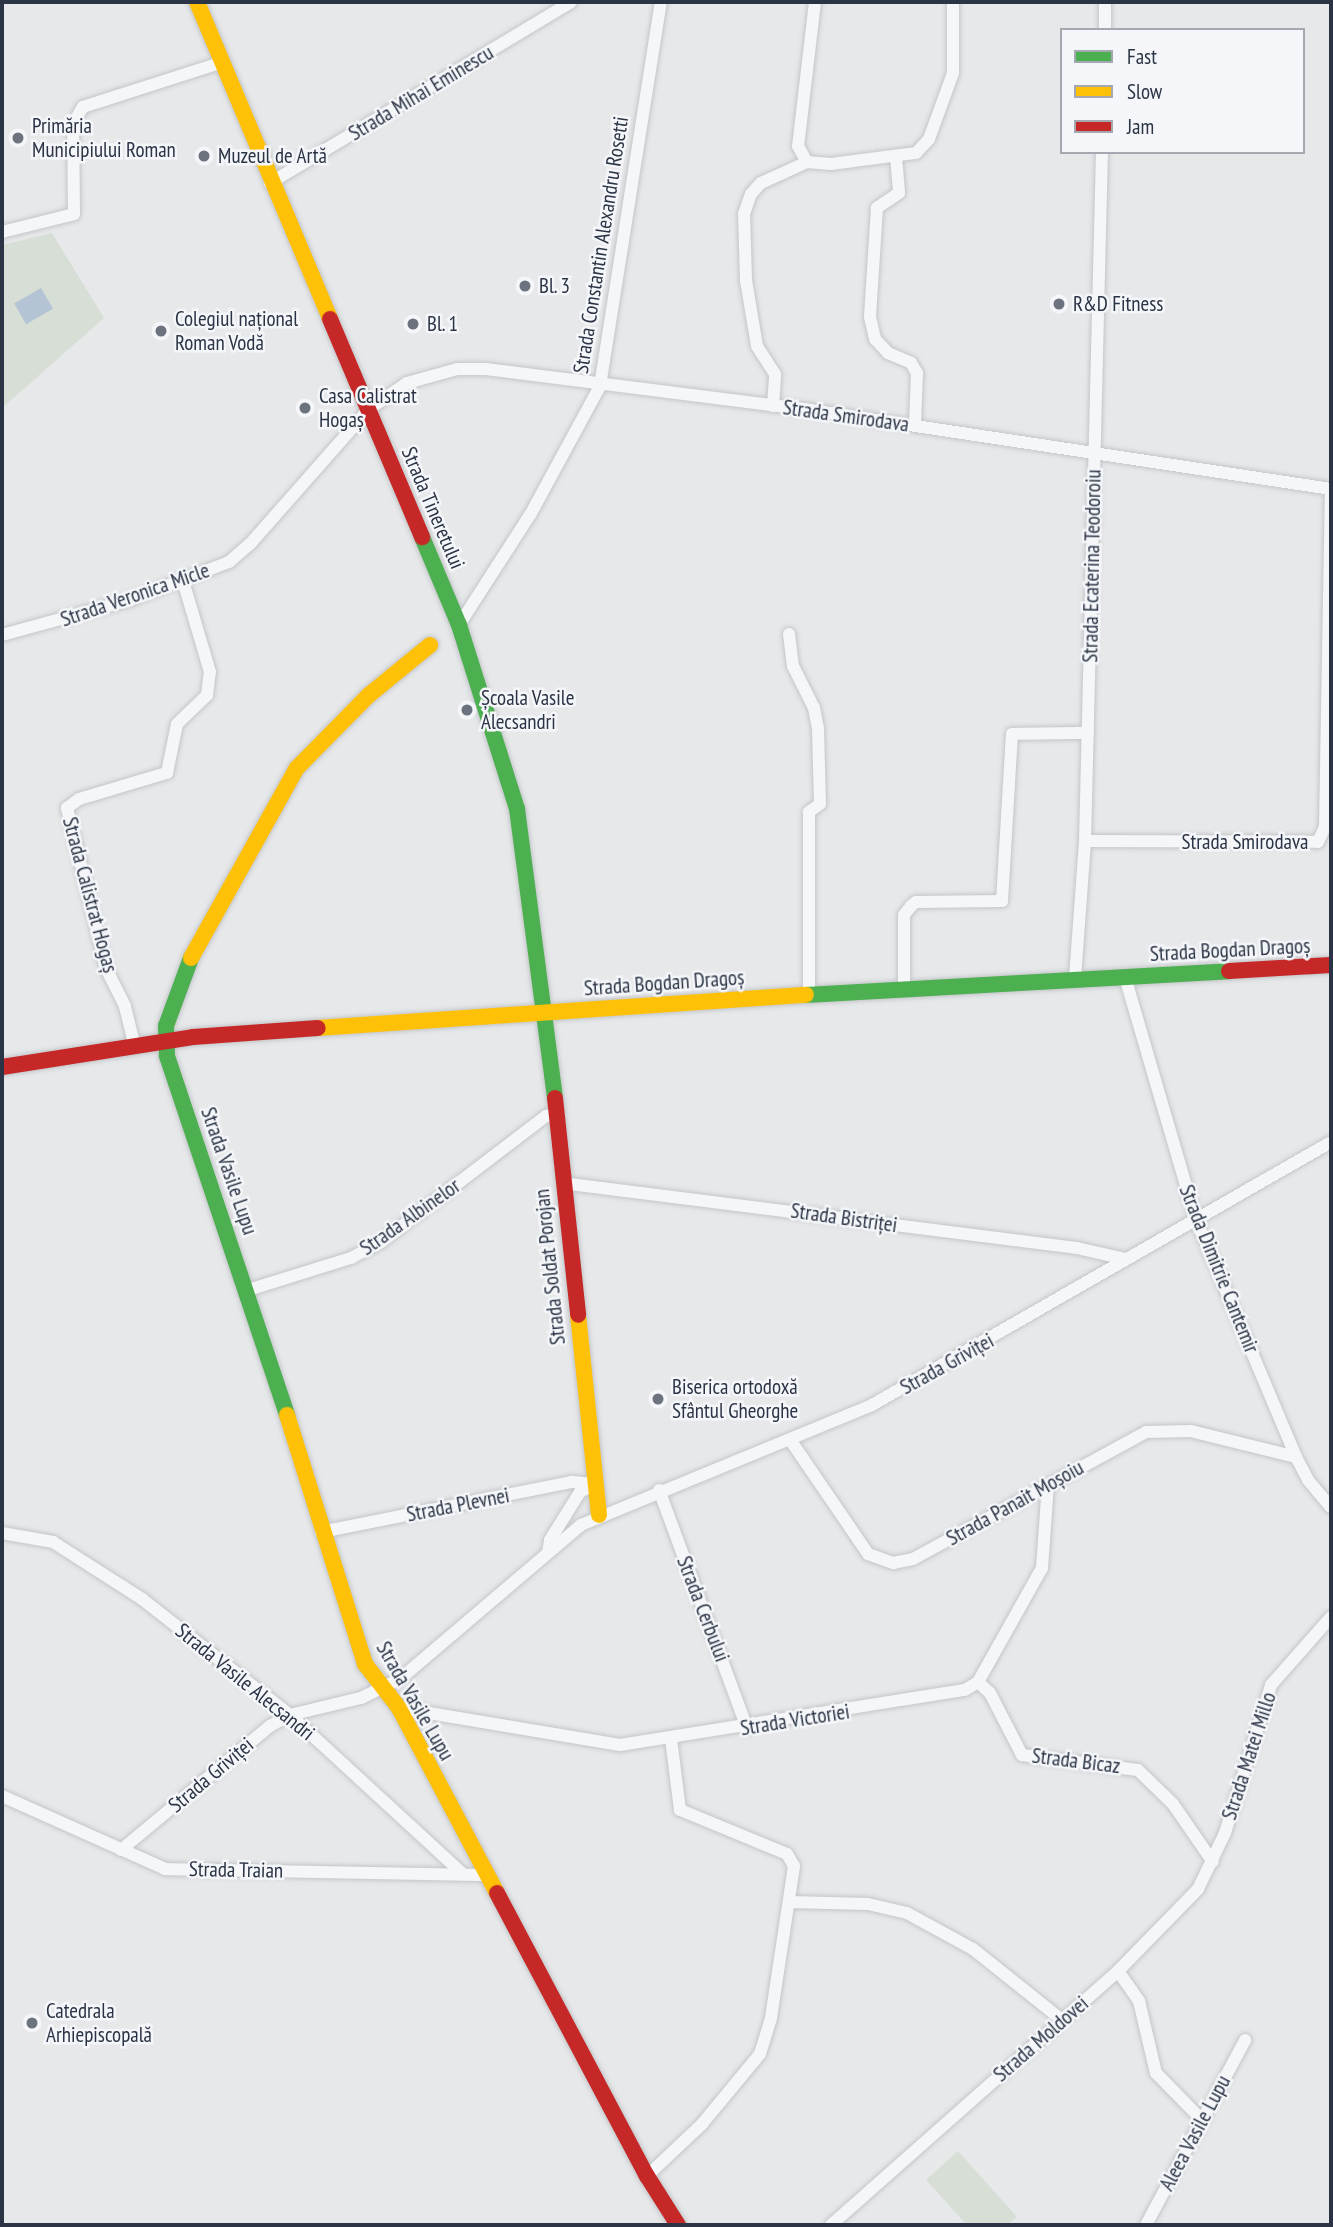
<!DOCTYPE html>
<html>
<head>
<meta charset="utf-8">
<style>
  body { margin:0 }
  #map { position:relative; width:1333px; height:2227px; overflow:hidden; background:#e6e8ea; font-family:"PT Sans Narrow",sans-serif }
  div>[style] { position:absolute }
  .green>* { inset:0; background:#d6ded6 }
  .water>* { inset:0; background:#b4c4d5; transform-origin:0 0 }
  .roads { filter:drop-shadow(0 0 2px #c4c6c8) drop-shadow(0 0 2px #c4c6c8) }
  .street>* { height:12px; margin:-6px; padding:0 6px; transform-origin:6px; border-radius:6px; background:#f5f6f7 }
  .fast>* { height:16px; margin:-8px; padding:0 8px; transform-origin:8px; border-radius:8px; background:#4caf50 }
  .slow>* { height:16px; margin:-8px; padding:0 8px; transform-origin:8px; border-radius:8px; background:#ffc107 }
  .jam>* { height:16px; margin:-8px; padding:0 8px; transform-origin:8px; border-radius:8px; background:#c62828 }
  .dots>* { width:19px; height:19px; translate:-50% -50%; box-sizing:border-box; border:4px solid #f4f6f9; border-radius:50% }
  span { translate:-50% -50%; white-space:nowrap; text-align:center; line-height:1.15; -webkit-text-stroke:5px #f4f6f9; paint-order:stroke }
  .street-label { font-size:21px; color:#2b3445 }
  .poi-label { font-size:21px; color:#2b3445 }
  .left { translate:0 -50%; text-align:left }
  .frame { position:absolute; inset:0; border:4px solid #2b3445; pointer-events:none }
  .legend { position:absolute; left:1060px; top:28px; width:245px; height:126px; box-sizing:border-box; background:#f4f6f9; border:2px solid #a4a8b1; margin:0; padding:9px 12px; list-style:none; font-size:21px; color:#2b3445 }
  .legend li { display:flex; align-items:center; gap:14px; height:35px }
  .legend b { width:35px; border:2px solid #a4a8b1 }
</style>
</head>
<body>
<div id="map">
  <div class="green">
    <div style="clip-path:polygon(52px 233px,104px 318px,2px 408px,2px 245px)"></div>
    <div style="clip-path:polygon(958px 2151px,1017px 2217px,1007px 2225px,967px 2225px,926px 2180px)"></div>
  </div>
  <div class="water">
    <div style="left:41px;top:288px;width:24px;height:31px;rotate:60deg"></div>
  </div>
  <div class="roads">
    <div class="street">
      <div style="left:815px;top:2px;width:145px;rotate:96.7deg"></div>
      <div style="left:798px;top:146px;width:18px;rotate:61deg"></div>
      <div style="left:807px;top:162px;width:24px;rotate:5deg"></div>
      <div style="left:831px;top:164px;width:86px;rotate:-7.4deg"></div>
      <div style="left:916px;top:153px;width:19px;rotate:-47deg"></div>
      <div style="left:929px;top:139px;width:70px;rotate:-70deg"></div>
      <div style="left:953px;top:73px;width:71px;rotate:-90deg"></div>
      <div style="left:1105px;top:30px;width:28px;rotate:-90deg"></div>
      <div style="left:896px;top:157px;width:36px;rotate:85deg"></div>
      <div style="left:899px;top:193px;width:27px;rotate:146deg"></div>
      <div style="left:877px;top:208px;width:109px;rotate:93.7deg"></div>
      <div style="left:870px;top:317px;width:23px;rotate:77deg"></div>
      <div style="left:875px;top:339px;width:19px;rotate:47deg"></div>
      <div style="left:888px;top:353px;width:25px;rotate:23deg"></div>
      <div style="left:911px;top:363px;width:12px;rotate:59deg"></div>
      <div style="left:917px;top:373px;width:52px;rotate:92.2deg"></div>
      <div style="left:270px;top:183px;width:351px;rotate:-31deg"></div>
      <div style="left:2px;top:232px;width:74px;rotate:-14deg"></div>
      <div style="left:74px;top:214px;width:90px;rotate:-90.6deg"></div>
      <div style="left:73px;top:124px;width:20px;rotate:-60deg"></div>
      <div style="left:83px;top:107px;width:144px;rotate:-17.8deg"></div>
      <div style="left:773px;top:406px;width:32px;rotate:-86deg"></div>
      <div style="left:775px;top:374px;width:33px;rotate:-123deg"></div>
      <div style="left:757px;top:346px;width:67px;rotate:-99.5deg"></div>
      <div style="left:746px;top:280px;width:66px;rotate:-91.7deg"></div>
      <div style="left:744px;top:214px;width:21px;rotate:-71deg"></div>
      <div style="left:751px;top:194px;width:15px;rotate:-48deg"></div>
      <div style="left:761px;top:183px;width:51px;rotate:-24.5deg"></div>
      <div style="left:459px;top:625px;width:131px;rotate:-57.2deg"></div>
      <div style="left:530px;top:515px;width:147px;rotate:-61.5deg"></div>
      <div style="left:600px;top:386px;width:389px;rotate:-81deg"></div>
      <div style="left:789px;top:634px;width:32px;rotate:83deg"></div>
      <div style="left:793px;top:666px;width:47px;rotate:63.4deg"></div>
      <div style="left:814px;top:708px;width:20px;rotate:79deg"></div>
      <div style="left:818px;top:728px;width:76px;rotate:88.5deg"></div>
      <div style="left:820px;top:804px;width:14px;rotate:144deg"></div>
      <div style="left:809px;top:812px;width:182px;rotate:90deg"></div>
      <div style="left:2px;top:635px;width:133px;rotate:-15.3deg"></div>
      <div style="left:130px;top:600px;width:106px;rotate:-21deg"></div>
      <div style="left:229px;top:562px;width:28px;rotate:-41deg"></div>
      <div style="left:250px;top:544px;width:180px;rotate:-48.6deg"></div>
      <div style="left:369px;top:409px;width:46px;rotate:-34.4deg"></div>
      <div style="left:407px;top:383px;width:52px;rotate:-15.6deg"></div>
      <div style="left:457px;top:369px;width:29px"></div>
      <div style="left:486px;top:369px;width:327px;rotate:7.2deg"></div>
      <div style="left:810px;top:410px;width:527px;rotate:8.62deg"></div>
      <div style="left:1085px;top:841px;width:233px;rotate:0.2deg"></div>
      <div style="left:1318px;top:842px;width:17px;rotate:-65deg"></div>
      <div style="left:1325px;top:827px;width:337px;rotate:-89deg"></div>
      <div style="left:1125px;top:977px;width:253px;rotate:73.7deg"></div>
      <div style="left:1196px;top:1220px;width:257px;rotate:67.1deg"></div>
      <div style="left:1296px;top:1457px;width:26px;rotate:62deg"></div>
      <div style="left:1308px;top:1480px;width:35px;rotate:50deg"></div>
      <div style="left:1075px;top:978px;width:137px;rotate:-85.8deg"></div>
      <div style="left:1085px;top:841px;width:689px;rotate:-88.59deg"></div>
      <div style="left:904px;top:988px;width:73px;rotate:-90deg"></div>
      <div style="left:904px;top:915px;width:11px;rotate:-52deg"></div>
      <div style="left:911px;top:906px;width:6px;rotate:-39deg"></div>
      <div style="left:916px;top:902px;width:86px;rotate:-0.7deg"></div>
      <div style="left:1002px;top:901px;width:167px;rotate:-86.6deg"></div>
      <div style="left:1012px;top:734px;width:76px;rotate:-0.8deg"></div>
      <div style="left:134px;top:1043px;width:38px;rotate:-104deg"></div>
      <div style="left:125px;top:1006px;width:42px;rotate:-116.6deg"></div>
      <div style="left:106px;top:968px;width:165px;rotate:-103.7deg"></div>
      <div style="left:67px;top:808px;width:15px;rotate:-37deg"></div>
      <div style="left:79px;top:799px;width:92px;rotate:-16.5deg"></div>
      <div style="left:167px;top:773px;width:50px;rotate:-78.5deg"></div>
      <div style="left:177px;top:724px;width:42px;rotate:-44deg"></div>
      <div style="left:207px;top:695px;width:23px;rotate:-83deg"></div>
      <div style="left:210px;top:672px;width:95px;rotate:-106.5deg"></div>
      <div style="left:562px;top:1183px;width:519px;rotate:7.19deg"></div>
      <div style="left:1077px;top:1248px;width:49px;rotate:12.9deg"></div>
      <div style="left:248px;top:1290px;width:108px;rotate:-17.3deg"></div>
      <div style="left:351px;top:1258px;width:34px;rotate:-28deg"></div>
      <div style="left:381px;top:1242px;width:208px;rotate:-37.4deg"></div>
      <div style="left:546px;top:1116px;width:9px;rotate:-6deg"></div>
      <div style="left:791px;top:1441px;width:137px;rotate:55.7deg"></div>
      <div style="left:868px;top:1554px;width:27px;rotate:20deg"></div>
      <div style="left:893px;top:1563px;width:20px;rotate:-11deg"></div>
      <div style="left:913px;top:1559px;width:265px;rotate:-28.6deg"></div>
      <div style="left:1146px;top:1432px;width:45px;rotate:-1.3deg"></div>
      <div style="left:1191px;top:1431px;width:108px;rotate:13.9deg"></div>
      <div style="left:659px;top:1490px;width:254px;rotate:69.7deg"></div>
      <div style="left:321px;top:1532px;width:256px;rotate:-11.3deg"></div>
      <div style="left:572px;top:1482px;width:23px;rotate:5deg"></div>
      <div style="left:2px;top:1533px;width:52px;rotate:10deg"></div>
      <div style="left:53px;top:1542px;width:106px;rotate:32.6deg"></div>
      <div style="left:142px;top:1599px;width:188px;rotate:38.1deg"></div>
      <div style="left:290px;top:1715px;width:235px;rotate:42.6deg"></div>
      <div style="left:548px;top:1553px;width:13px;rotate:-81deg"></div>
      <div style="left:550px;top:1540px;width:57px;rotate:-58deg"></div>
      <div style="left:580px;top:1492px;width:17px;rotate:-28deg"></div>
      <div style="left:978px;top:1682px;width:16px;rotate:43deg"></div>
      <div style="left:990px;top:1693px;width:70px;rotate:62.7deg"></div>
      <div style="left:1022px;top:1755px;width:117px;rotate:7.4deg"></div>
      <div style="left:1138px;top:1770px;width:49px;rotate:44.2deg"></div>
      <div style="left:1173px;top:1804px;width:70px;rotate:55.4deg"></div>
      <div style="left:399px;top:1708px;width:224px;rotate:9.5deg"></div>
      <div style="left:620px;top:1745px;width:349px;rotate:-9.1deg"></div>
      <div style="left:965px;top:1690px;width:15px;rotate:-32deg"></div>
      <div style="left:978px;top:1682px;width:131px;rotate:-60.7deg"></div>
      <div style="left:1042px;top:1568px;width:83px;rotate:-85.9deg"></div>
      <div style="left:2px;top:1796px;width:179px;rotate:24.1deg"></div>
      <div style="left:165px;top:1869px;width:321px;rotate:1.1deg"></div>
      <div style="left:121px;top:1850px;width:194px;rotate:-39.8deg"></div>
      <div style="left:270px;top:1726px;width:23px;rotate:-29deg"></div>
      <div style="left:290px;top:1715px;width:73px;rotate:-13.5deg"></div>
      <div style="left:361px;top:1698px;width:43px;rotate:-26deg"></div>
      <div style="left:400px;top:1679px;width:238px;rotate:-40.4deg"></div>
      <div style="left:581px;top:1525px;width:315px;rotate:-22.4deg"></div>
      <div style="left:872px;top:1405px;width:529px;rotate:-29.81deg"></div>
      <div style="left:789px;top:1902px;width:79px;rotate:1.5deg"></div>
      <div style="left:868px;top:1904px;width:40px;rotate:13deg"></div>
      <div style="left:907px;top:1913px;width:75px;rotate:28.6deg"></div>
      <div style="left:973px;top:1949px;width:114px;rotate:38.6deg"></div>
      <div style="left:1118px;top:1971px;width:37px;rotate:55deg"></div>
      <div style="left:1139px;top:2001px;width:74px;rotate:76.7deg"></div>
      <div style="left:1156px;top:2073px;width:66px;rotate:45.6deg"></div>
      <div style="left:647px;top:2176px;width:76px;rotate:-43.4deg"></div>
      <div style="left:702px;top:2124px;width:91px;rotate:-50.4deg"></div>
      <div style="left:760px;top:2054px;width:38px;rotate:-73deg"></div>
      <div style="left:771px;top:2018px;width:154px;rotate:-81.4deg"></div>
      <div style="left:794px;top:1866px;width:14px;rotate:-120deg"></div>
      <div style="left:787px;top:1854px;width:116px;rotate:-157.6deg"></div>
      <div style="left:680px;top:1810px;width:72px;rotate:-97.2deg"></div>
      <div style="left:831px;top:2225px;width:383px;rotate:-41.5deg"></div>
      <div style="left:1118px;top:1971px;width:115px;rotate:-45.7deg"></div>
      <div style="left:1198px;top:1889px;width:62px;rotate:-64.3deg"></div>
      <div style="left:1225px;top:1833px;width:155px;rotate:-72.7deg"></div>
      <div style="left:1271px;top:1685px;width:91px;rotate:-48.6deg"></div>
      <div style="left:1146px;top:2225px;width:210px;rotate:-61.8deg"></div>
    </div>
    <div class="fast">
      <div style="left:422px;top:537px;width:95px;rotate:67.2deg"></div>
      <div style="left:459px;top:625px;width:193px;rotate:72.5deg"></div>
      <div style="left:517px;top:809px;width:291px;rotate:82.5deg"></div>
      <div style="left:191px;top:958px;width:72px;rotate:110.2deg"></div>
      <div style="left:166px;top:1026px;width:30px;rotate:88deg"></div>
      <div style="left:167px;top:1056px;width:379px;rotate:71.5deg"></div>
      <div style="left:806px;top:995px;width:424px;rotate:-3.2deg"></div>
    </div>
    <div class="slow">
      <div style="left:197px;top:2px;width:344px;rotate:67.2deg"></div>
      <div style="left:191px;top:958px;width:216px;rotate:-60.9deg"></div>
      <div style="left:296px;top:769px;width:104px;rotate:-45.4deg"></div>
      <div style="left:369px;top:695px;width:79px;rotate:-39.3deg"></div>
      <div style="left:318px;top:1028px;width:489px;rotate:-3.9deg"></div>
      <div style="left:578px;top:1315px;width:201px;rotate:84deg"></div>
      <div style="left:287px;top:1415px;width:261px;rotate:72.6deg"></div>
      <div style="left:365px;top:1664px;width:56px;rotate:52.3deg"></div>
      <div style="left:399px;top:1708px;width:209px;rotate:62.1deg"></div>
    </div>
    <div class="jam">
      <div style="left:330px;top:319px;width:237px;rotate:67.1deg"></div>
      <div style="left:1229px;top:971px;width:102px;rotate:-3.4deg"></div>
      <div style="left:2px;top:1067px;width:193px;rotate:-8.9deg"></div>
      <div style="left:193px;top:1037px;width:125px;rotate:-4.1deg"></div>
      <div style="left:555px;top:1098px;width:218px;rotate:83.9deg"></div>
      <div style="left:497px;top:1893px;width:320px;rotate:62.1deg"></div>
      <div style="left:647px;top:2176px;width:58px;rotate:57.7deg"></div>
    </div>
  </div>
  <div class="dots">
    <div style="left:18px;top:138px;background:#6c737f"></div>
    <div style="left:204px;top:156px;background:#6c737f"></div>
    <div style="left:525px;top:286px;background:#6c737f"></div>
    <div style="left:1059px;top:304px;background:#6c737f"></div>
    <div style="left:413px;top:324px;background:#6c737f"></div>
    <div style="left:161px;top:331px;background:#6c737f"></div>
    <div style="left:305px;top:408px;background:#6c737f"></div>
    <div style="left:467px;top:710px;background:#6c737f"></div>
    <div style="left:658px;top:1399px;background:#6c737f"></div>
    <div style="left:32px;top:2023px;background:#6c737f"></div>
  </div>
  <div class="street-label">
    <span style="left:421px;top:93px;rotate:-31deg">Strada Mihai Eminescu</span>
    <span style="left:601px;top:245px;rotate:-81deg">Strada Constantin Alexandru Rosetti</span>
    <span style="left:846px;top:416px;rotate:8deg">Strada Smirodava</span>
    <span style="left:433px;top:508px;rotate:67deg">Strada Tineretului</span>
    <span style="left:1092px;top:566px;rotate:-89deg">Strada Ecaterina Teodoroiu</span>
    <span style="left:135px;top:595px;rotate:-19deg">Strada Veronica Micle</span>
    <span style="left:1245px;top:842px">Strada Smirodava</span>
    <span style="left:90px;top:895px;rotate:75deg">Strada Calistrat Hogaș</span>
    <span style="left:1230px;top:950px;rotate:-3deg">Strada Bogdan Dragoș</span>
    <span style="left:664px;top:983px;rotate:-4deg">Strada Bogdan Dragoș</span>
    <span style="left:229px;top:1171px;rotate:71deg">Strada Vasile Lupu</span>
    <span style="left:410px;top:1217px;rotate:-35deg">Strada Albinelor</span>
    <span style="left:844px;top:1218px;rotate:8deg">Strada Bistriței</span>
    <span style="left:550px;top:1267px;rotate:-96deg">Strada Soldat Porojan</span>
    <span style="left:1219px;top:1269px;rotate:68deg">Strada Dimitrie Cantemir</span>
    <span style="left:947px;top:1364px;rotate:-29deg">Strada Griviței</span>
    <span style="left:1015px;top:1503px;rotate:-29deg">Strada Panait Moșoiu</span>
    <span style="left:458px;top:1505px;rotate:-11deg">Strada Plevnei</span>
    <span style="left:703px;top:1609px;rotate:69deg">Strada Cerbului</span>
    <span style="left:245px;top:1682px;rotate:39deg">Strada Vasile Alecsandri</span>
    <span style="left:415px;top:1701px;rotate:60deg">Strada Vasile Lupu</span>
    <span style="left:795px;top:1720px;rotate:-9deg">Strada Victoriei</span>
    <span style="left:1249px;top:1756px;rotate:-72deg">Strada Matei Millo</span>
    <span style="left:1076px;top:1761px;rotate:7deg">Strada Bicaz</span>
    <span style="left:211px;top:1775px;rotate:-40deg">Strada Griviței</span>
    <span style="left:236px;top:1870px;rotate:1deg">Strada Traian</span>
    <span style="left:1041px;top:2039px;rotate:-41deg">Strada Moldovei</span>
    <span style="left:1195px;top:2133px;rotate:-62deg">Aleea Vasile Lupu</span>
  </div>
  <div class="poi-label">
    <span class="left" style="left:32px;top:138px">Primăria<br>Municipiului Roman</span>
    <span class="left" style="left:218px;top:156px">Muzeul de Artă</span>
    <span class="left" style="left:539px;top:286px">Bl. 3</span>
    <span class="left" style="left:1073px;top:304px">R&amp;D Fitness</span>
    <span class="left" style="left:175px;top:331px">Colegiul național<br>Roman Vodă</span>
    <span class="left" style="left:427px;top:324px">Bl. 1</span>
    <span class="left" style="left:319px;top:408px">Casa Calistrat<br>Hogaș</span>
    <span class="left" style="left:481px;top:710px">Școala Vasile<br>Alecsandri</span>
    <span class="left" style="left:672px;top:1399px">Biserica ortodoxă<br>Sfântul Gheorghe</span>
    <span class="left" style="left:46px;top:2023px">Catedrala<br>Arhiepiscopală</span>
  </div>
  <div class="frame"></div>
  <ul class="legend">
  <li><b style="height:9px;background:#4caf50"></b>Fast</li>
  <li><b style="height:9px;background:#ffc107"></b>Slow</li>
  <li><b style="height:9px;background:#c62828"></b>Jam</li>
  </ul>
</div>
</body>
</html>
